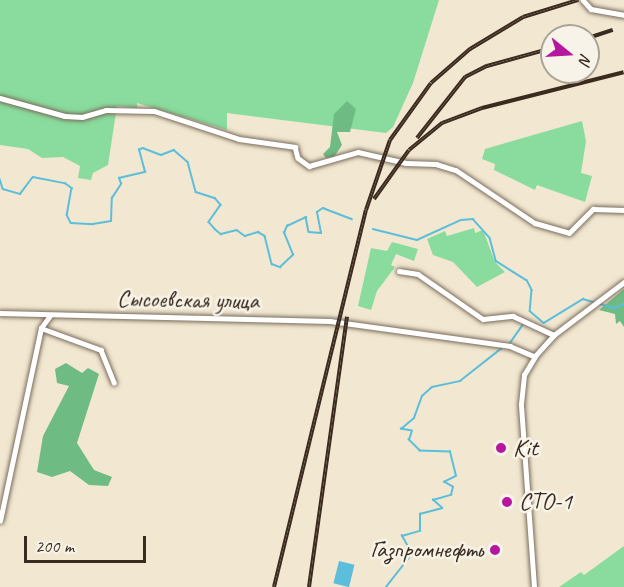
<!DOCTYPE html>
<html>
<head>
<meta charset="utf-8">
<style>
  body { margin:0 }
  #map { position:relative; width:624px; height:587px; overflow:hidden; background:#f2e8d1; font-family:Caveat,sans-serif }
  div>[style] { position:absolute }
  .green>* { inset:0; background:#89dc9d }
  .forest>* { inset:0; background:#6ebc84 }
  .water>* { inset:0; background:#5cbeda; transform-origin:0 0 }
  .stream>* { height:1.5px; margin:-0.75px; padding:0 0.75px; transform-origin:0.75px; border-radius:0.75px; background:#5cbeda }
  .roads { filter:drop-shadow(0 0 2px #7b6c5d) drop-shadow(0 0 2px #7b6c5d) }
  .minor>* { height:4.5px; margin:-2.25px; padding:0 2.25px; transform-origin:2.25px; border-radius:2.25px; background:#fff }
  .rail>* { height:4px; margin-top:-2px; transform-origin:0; background:repeating-linear-gradient(90deg,#f7f3e8 0 4.5px,#3b2a1e 0 9px); box-sizing:border-box; border-block:2px solid #3b2a1e }
  .dots>* { width:16px; height:16px; translate:-50% -50%; box-sizing:border-box; border:3px solid #f7f3e8; border-radius:50% }
  span { translate:-50% -50%; white-space:nowrap; text-align:center; line-height:1.15; -webkit-text-stroke:5px #f7f3e8; paint-order:stroke }
  .street-label { font-size:24px; color:#3b2a1e }
  .poi-label { font-size:24px; color:#3b2a1e }
  .left { translate:0 -50%; text-align:left }
  .right { translate:-100% -50%; text-align:right }
  .north { position:absolute; left:540px; top:24px; width:60px; height:60px; box-sizing:border-box; background:#f7f3e8; border:2px solid #aca397; border-radius:50%; rotate:108deg; font-size:16px; font-weight:700; line-height:24px; text-align:center; color:#3b2a1e }
  .north::after { content:''; display:block; margin:auto; width:21px; height:27px; background:#b5179e; clip-path:polygon(50% 0,100% 100%,50% 72%,0 100%) }
  .scale { position:absolute; left:24px; top:536px; width:122px; height:27px; box-sizing:border-box; border:3px solid #3b2a1e; border-top:0; padding-left:8px; font-size:18px; line-height:21px; white-space:nowrap; color:#3b2a1e; -webkit-text-stroke:4px #f7f3e8; paint-order:stroke }
</style>
</head>
<body>
<div id="map">
  <div class="green">
    <div style="clip-path:polygon(0 0,439px 0,413px 83px,393px 127px,386px 133px,227px 113px,227px 130px,137px 103px,137px 108px,117px 106px,108px 165px,93px 173px,91px 180px,78px 178px,80px 166px,63px 157px,42px 158px,28px 149px,0 145px)"></div>
    <div style="clip-path:polygon(582px 121px,586px 141px,581px 173px,592px 176px,585px 202px,537px 185px,535px 190px,494px 170px,495px 164px,482px 159px,485px 149px)"></div>
    <div style="clip-path:polygon(474px 228px,475px 233px,483px 230px,495px 262px,505px 272px,477px 287px,453px 262px,433px 255px,427px 239px,445px 231px,447px 236px)"></div>
    <div style="clip-path:polygon(392px 242px,418px 249px,414px 261px,396px 254px,391px 265px,395px 267px,377px 291px,371px 310px,358px 306px,371px 248px,387px 251px)"></div>
    <div style="clip-path:polygon(624px 546px,624px 587px,559px 587px,581px 572px,584px 575px)"></div>
  </div>
  <div class="forest">
    <div style="clip-path:polygon(347px 101px,356px 109px,350px 132px,337px 132px,342px 145px,334px 157px,326px 158px,323px 154px,330px 147px,334px 114px)"></div>
    <div style="clip-path:polygon(624px 289px,624px 327px,620px 321px,616px 324px,615px 314px,599px 310px)"></div>
    <div style="clip-path:polygon(66px 363px,82px 373px,88px 368px,99px 374px,77px 443px,94px 470px,112px 477px,108px 486px,89px 485px,70px 471px,52px 477px,37px 472px,43px 436px,69px 386px,57px 383px,55px 369px)"></div>
  </div>
  <div class="water">
    <div style="left:339px;top:561px;width:16px;height:23px;rotate:14deg"></div>
  </div>
  <div class="stream">
    <div style="left:0;top:179px;width:10px;rotate:73deg"></div>
    <div style="left:3px;top:189px;width:18px;rotate:16deg"></div>
    <div style="left:20px;top:194px;width:21px;rotate:-53deg"></div>
    <div style="left:33px;top:177px;width:33px;rotate:11deg"></div>
    <div style="left:65px;top:183px;width:9px;rotate:36deg"></div>
    <div style="left:72px;top:188px;width:27px;rotate:100deg"></div>
    <div style="left:67px;top:215px;width:9px;rotate:63deg"></div>
    <div style="left:71px;top:223px;width:22px;rotate:3deg"></div>
    <div style="left:93px;top:224px;width:18px;rotate:-9deg"></div>
    <div style="left:111px;top:221px;width:23px;rotate:-88deg"></div>
    <div style="left:112px;top:198px;width:17px;rotate:-57deg"></div>
    <div style="left:121px;top:184px;width:6px;rotate:-108deg"></div>
    <div style="left:119px;top:178px;width:27px;rotate:-13deg"></div>
    <div style="left:145px;top:172px;width:23px;rotate:-105deg"></div>
    <div style="left:139px;top:150px;width:4px;rotate:-27deg"></div>
    <div style="left:143px;top:148px;width:19px;rotate:21deg"></div>
    <div style="left:161px;top:155px;width:14px;rotate:-21deg"></div>
    <div style="left:174px;top:150px;width:18px;rotate:41deg"></div>
    <div style="left:188px;top:162px;width:31px;rotate:75deg"></div>
    <div style="left:196px;top:192px;width:20px;rotate:18deg"></div>
    <div style="left:215px;top:198px;width:9px;rotate:49deg"></div>
    <div style="left:221px;top:205px;width:21px;rotate:125deg"></div>
    <div style="left:209px;top:222px;width:9px;rotate:49deg"></div>
    <div style="left:215px;top:229px;width:8px;rotate:40deg"></div>
    <div style="left:221px;top:234px;width:16px;rotate:-14deg"></div>
    <div style="left:237px;top:230px;width:10px;rotate:37deg"></div>
    <div style="left:245px;top:236px;width:14px;rotate:-17deg"></div>
    <div style="left:258px;top:232px;width:8px;rotate:30deg"></div>
    <div style="left:265px;top:236px;width:29px;rotate:76deg"></div>
    <div style="left:272px;top:264px;width:9px;rotate:21deg"></div>
    <div style="left:280px;top:267px;width:18px;rotate:-43deg"></div>
    <div style="left:293px;top:255px;width:24px;rotate:-112deg"></div>
    <div style="left:284px;top:233px;width:8px;rotate:-67deg"></div>
    <div style="left:287px;top:226px;width:21px;rotate:-25deg"></div>
    <div style="left:306px;top:217px;width:15px;rotate:79deg"></div>
    <div style="left:309px;top:232px;width:12px;rotate:5deg"></div>
    <div style="left:321px;top:233px;width:21px;rotate:-101deg"></div>
    <div style="left:317px;top:212px;width:7px;rotate:-34deg"></div>
    <div style="left:323px;top:208px;width:31px;rotate:21deg"></div>
    <div style="left:373px;top:229px;width:45px;rotate:14deg"></div>
    <div style="left:417px;top:240px;width:48px;rotate:-24.4deg"></div>
    <div style="left:461px;top:220px;width:12px;rotate:-5deg"></div>
    <div style="left:473px;top:219px;width:25px;rotate:48deg"></div>
    <div style="left:490px;top:238px;width:24px;rotate:75deg"></div>
    <div style="left:496px;top:261px;width:36px;rotate:32deg"></div>
    <div style="left:527px;top:280px;width:11px;rotate:63deg"></div>
    <div style="left:532px;top:290px;width:21px;rotate:95deg"></div>
    <div style="left:530px;top:311px;width:18px;rotate:41deg"></div>
    <div style="left:544px;top:323px;width:46px;rotate:-31.6deg"></div>
    <div style="left:583px;top:299px;width:32px;rotate:16deg"></div>
    <div style="left:614px;top:308px;width:11px;rotate:-22deg"></div>
    <div style="left:510px;top:343px;width:24px;rotate:-55deg"></div>
    <div style="left:386px;top:587px;width:42px;rotate:-51.8deg"></div>
    <div style="left:412px;top:554px;width:21px;rotate:-119deg"></div>
    <div style="left:402px;top:536px;width:19px;rotate:-16deg"></div>
    <div style="left:420px;top:531px;width:17px;rotate:-90deg"></div>
    <div style="left:420px;top:514px;width:23px;rotate:-15deg"></div>
    <div style="left:442px;top:508px;width:12px;rotate:-138deg"></div>
    <div style="left:433px;top:500px;width:19px;rotate:-16deg"></div>
    <div style="left:451px;top:495px;width:8px;rotate:-76deg"></div>
    <div style="left:453px;top:487px;width:10px;rotate:-151deg"></div>
    <div style="left:444px;top:482px;width:13px;rotate:-27deg"></div>
    <div style="left:456px;top:476px;width:25px;rotate:-104deg"></div>
    <div style="left:450px;top:452px;width:30px;rotate:-178deg"></div>
    <div style="left:420px;top:451px;width:16px;rotate:-135deg"></div>
    <div style="left:409px;top:440px;width:9px;rotate:-72deg"></div>
    <div style="left:412px;top:431px;width:11px;rotate:-170deg"></div>
    <div style="left:401px;top:429px;width:17px;rotate:-40deg"></div>
    <div style="left:414px;top:418px;width:23px;rotate:-70deg"></div>
    <div style="left:422px;top:396px;width:13px;rotate:-42deg"></div>
    <div style="left:432px;top:387px;width:29px;rotate:-12deg"></div>
    <div style="left:460px;top:381px;width:53px;rotate:-38.2deg"></div>
  </div>
  <div class="roads">
    <div class="minor">
      <div style="left:583px;top:0;width:12px;rotate:48deg"></div>
      <div style="left:591px;top:9px;width:34px;rotate:10deg"></div>
      <div style="left:0;top:98px;width:67px;rotate:15.5deg"></div>
      <div style="left:65px;top:116px;width:17px;rotate:3deg"></div>
      <div style="left:82px;top:117px;width:25px;rotate:-16deg"></div>
      <div style="left:106px;top:110px;width:48px;rotate:1.2deg"></div>
      <div style="left:154px;top:111px;width:89px;rotate:18.2deg"></div>
      <div style="left:239px;top:139px;width:57px;rotate:8.1deg"></div>
      <div style="left:295px;top:147px;width:11px;rotate:75deg"></div>
      <div style="left:298px;top:158px;width:14px;rotate:36deg"></div>
      <div style="left:309px;top:166px;width:51px;rotate:-15.9deg"></div>
      <div style="left:358px;top:152px;width:49px;rotate:12.9deg"></div>
      <div style="left:406px;top:163px;width:30px;rotate:2deg"></div>
      <div style="left:436px;top:164px;width:21px;rotate:17deg"></div>
      <div style="left:456px;top:170px;width:95px;rotate:33.9deg"></div>
      <div style="left:535px;top:223px;width:35px;rotate:16deg"></div>
      <div style="left:569px;top:233px;width:34px;rotate:-45deg"></div>
      <div style="left:593px;top:209px;width:31px;rotate:2deg"></div>
      <div style="left:399px;top:271px;width:19px;rotate:9deg"></div>
      <div style="left:418px;top:274px;width:79px;rotate:34.7deg"></div>
      <div style="left:483px;top:319px;width:30px;rotate:-6deg"></div>
      <div style="left:513px;top:316px;width:45px;rotate:24.9deg"></div>
      <div style="left:0;top:313px;width:330px;rotate:1.4deg"></div>
      <div style="left:330px;top:321px;width:182px;rotate:7.9deg"></div>
      <div style="left:510px;top:346px;width:26px;rotate:23deg"></div>
      <div style="left:41px;top:328px;width:64px;rotate:20.1deg"></div>
      <div style="left:101px;top:350px;width:35px;rotate:68deg"></div>
      <div style="left:0;top:521px;width:197px;rotate:-78deg"></div>
      <div style="left:41px;top:328px;width:14px;rotate:-54deg"></div>
      <div style="left:534px;top:587px;width:183px;rotate:-94.1deg"></div>
      <div style="left:521px;top:404px;width:29px;rotate:-84deg"></div>
      <div style="left:524px;top:375px;width:23px;rotate:-59deg"></div>
      <div style="left:536px;top:355px;width:27px;rotate:-48deg"></div>
      <div style="left:554px;top:335px;width:88px;rotate:-37.1deg"></div>
    </div>
  </div>
  <div class="rail">
    <div style="left:588px;top:38px;width:26px;rotate:-18deg"></div>
    <div style="left:417px;top:138px;width:78px;rotate:-51.8deg"></div>
    <div style="left:465px;top:77px;width:25px;rotate:-27deg"></div>
    <div style="left:487px;top:66px;width:67px;rotate:-15.5deg"></div>
    <div style="left:374px;top:199px;width:60px;rotate:-54.5deg"></div>
    <div style="left:409px;top:150px;width:43px;rotate:-39.3deg"></div>
    <div style="left:442px;top:123px;width:43px;rotate:-20.6deg"></div>
    <div style="left:482px;top:108px;width:146px;rotate:-14.2deg"></div>
    <div style="left:274px;top:587px;width:388px;rotate:-76.3deg"></div>
    <div style="left:366px;top:210px;width:74px;rotate:-71.1deg"></div>
    <div style="left:390px;top:140px;width:70px;rotate:-54.3deg"></div>
    <div style="left:431px;top:83px;width:52px;rotate:-41.1deg"></div>
    <div style="left:470px;top:49px;width:62px;rotate:-31.1deg"></div>
    <div style="left:523px;top:17px;width:58px;rotate:-17.2deg"></div>
    <div style="left:309px;top:587px;width:273px;rotate:-82deg"></div>
  </div>
  <div class="dots">
    <div style="left:501px;top:448px;background:#b5179e"></div>
    <div style="left:507px;top:502px;background:#b5179e"></div>
    <div style="left:495px;top:550px;background:#b5179e"></div>
  </div>
  <div class="street-label">
    <span style="left:188px;top:300px;rotate:1deg">Сысоевская улица</span>
  </div>
  <div class="poi-label">
    <span class="left" style="left:513px;top:448px">Kit</span>
    <span class="left" style="left:519px;top:502px">СТО-1</span>
    <span class="right" style="left:483px;top:550px">Газпромнефть</span>
  </div>
  <div class="north">N</div>
  <div class="scale">200 m</div>
</div>
</body>
</html>
